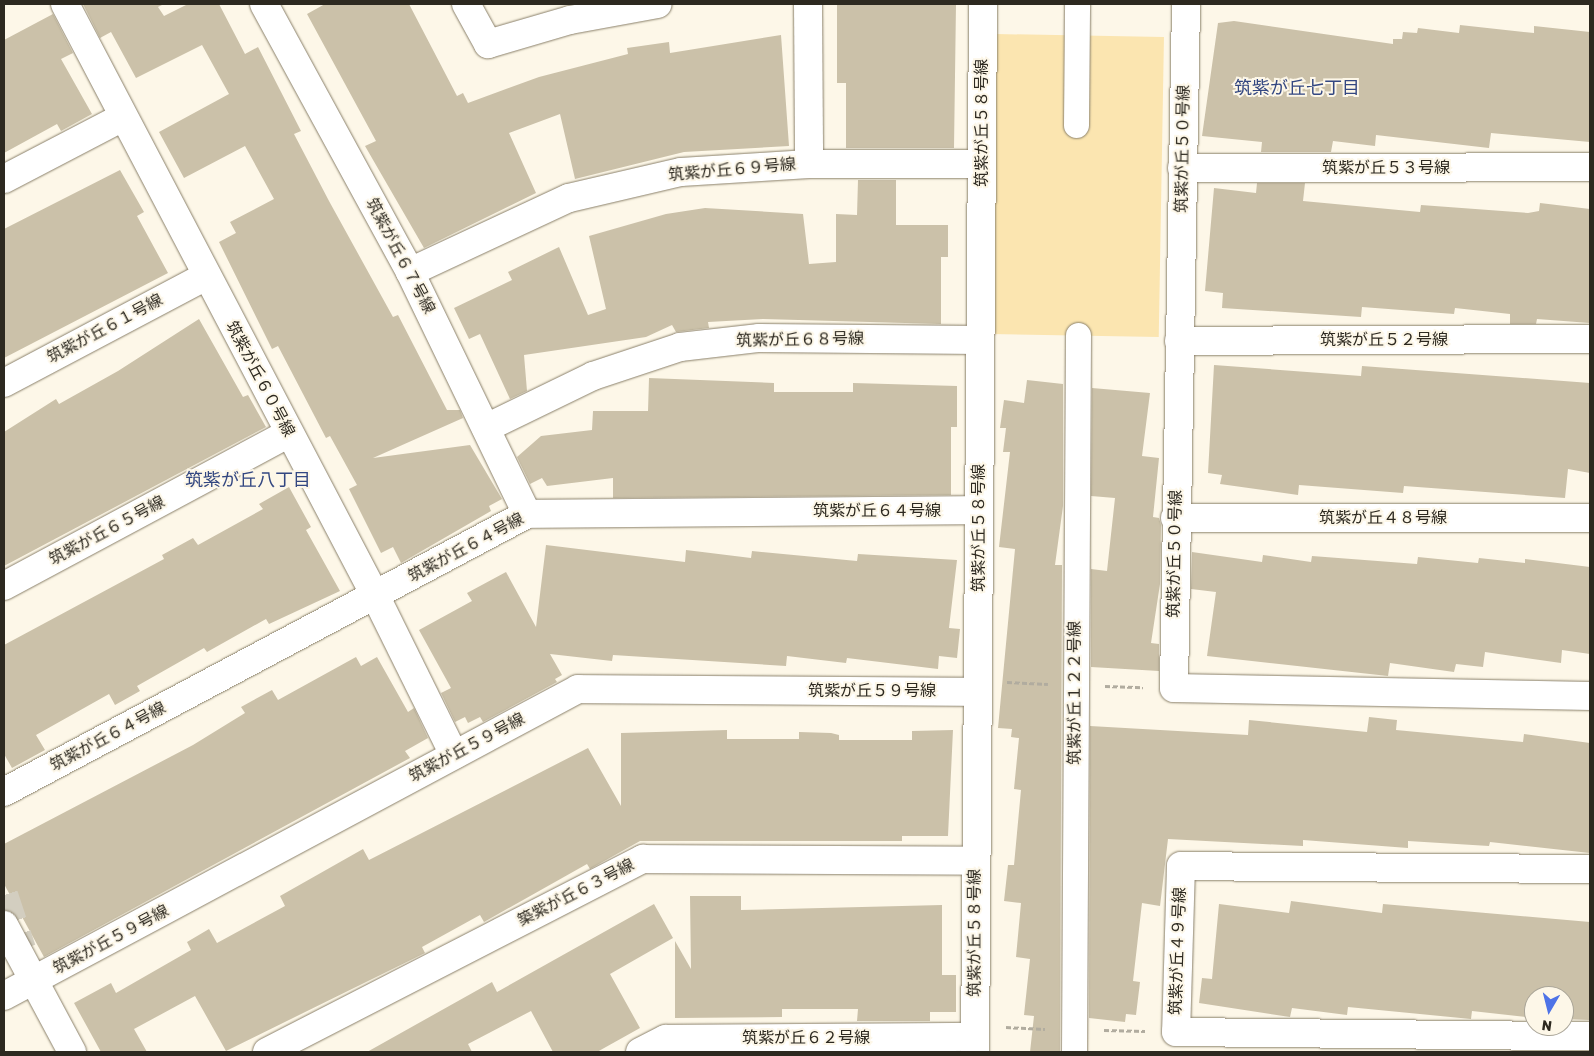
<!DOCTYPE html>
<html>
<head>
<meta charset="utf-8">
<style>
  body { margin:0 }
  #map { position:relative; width:1594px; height:1056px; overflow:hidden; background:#fdf7e8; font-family:Rubik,"Noto Sans JP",sans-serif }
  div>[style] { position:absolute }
  .green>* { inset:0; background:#fbe5b0; transform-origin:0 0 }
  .building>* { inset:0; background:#cbc1a9 }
  .tertiary-tunnel>* { height:28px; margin-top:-14px; transform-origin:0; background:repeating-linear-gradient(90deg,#d3cec0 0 28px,transparent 0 42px) }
  .path>* { height:3px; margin-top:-1.5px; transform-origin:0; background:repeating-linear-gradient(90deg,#b1ac9f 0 5px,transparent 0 7.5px) }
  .roads { filter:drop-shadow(0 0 1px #8a806a) drop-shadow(0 0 1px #8a806a) }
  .pedestrian>* { height:25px; margin:-12.5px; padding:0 12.5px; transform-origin:12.5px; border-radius:12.5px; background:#fff }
  .minor>* { height:28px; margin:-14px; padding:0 14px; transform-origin:14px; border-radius:14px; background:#fff }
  span { translate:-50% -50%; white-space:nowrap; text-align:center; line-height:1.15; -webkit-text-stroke:4px #fdf7e8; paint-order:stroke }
  .street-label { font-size:16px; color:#2d2920 }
  .neighbourhood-label { font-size:18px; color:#334781 }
  .frame { position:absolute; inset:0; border:5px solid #2d2920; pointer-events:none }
  .north { position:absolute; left:1524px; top:986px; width:50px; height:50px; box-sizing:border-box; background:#fdf7e8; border:1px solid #aaa598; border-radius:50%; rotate:188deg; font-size:14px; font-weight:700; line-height:20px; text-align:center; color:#2d2920 }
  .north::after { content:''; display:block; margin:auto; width:18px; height:22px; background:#4e73e7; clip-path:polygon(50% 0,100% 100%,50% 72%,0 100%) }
</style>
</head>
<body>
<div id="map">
  <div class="green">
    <div style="left:996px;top:34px;width:168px;height:300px;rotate:1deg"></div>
  </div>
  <div class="building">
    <div style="clip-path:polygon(83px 4px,164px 4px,158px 7px,164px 16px,188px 4px,219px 4px,245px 54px,258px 47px,301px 131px,294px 134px,329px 201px,393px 317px,398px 315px,447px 410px,460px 410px,463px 418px,373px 458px,470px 445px,502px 499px,489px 506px,491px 511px,401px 563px,393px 547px,381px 553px,349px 489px,357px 485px,330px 436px,326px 438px,278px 346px,272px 349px,219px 242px,236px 233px,230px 222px,274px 199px,245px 146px,184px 178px,159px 132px,229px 94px,202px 45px,136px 78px,111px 32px,100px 38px)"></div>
    <div style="clip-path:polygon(325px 4px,409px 4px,457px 96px,463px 93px,468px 103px,539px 77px,628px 54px,627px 48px,669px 42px,670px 53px,781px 35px,789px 146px,684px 152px,575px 179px,560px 114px,509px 133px,536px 193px,424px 248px,365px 146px,376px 141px,307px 14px)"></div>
    <div style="clip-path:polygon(837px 4px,956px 4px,954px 148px,846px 148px,846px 83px,837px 83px)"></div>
    <div style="clip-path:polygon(53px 14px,73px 53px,61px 59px,92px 114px,61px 131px,57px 124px,4px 153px,4px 40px)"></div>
    <div style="clip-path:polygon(1234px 21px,1393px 44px,1393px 39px,1402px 39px,1403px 32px,1417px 33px,1418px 28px,1459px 33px,1460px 25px,1534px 33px,1534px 26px,1590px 32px,1590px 142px,1491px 133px,1489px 148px,1376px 135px,1375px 146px,1333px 141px,1331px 152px,1261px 152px,1262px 142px,1202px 136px,1218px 23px)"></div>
    <div style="clip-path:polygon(120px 170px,144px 212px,137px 216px,168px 273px,4px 358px,4px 229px)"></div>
    <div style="clip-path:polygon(858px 180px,896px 180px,896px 225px,948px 225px,948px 257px,941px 257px,941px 324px,763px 319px,708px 322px,709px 328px,676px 332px,672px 325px,646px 337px,524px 355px,527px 391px,510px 399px,480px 334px,469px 339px,454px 308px,512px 280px,508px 272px,559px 247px,588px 315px,606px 309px,589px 236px,666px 214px,705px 208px,803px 214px,809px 264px,836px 262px,836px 214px,857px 215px)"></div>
    <div style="clip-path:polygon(1257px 183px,1305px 183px,1303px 201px,1420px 212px,1421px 205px,1528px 213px,1539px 211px,1540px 203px,1590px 209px,1590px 323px,1537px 319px,1536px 324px,1510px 324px,1510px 314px,1455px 308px,1454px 314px,1362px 307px,1361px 317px,1222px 308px,1223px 293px,1205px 291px,1214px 188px,1256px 193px)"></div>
    <div style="clip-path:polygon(199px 319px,243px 397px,248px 395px,266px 427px,4px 566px,4px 432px,56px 399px,59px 404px,118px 371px)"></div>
    <div style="clip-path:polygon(1214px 365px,1361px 376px,1362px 366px,1590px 383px,1590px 473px,1568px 469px,1565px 498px,1404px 486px,1403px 493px,1299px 485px,1298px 495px,1220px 484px,1222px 475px,1208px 473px)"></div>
    <div style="clip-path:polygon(649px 378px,774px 383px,774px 392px,853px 392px,853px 383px,957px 386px,957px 427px,951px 427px,951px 495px,613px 498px,613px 478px,547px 486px,542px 478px,530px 484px,517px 457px,541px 436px,592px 430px,593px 411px,648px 411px)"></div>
    <div style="clip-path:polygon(1027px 380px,1063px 384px,1063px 506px,1055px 565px,1062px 565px,1060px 1052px,1030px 1052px,1034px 1016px,1024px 1015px,1030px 959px,1016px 957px,1021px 903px,1004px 901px,1008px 865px,1014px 865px,1021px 790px,1014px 789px,1019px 738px,1011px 737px,1012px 729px,998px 728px,1015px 549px,999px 547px,1010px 452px,1003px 452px,1006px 428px,1000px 428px,1004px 400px,1024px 403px)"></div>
    <div style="clip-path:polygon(1092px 388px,1150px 393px,1142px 456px,1159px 458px,1153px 517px,1159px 518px,1161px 525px,1160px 584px,1151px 643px,1159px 644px,1159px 671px,1091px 667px,1091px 569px,1107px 571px,1115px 498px,1091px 496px)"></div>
    <div style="clip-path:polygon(289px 487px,311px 527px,306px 530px,340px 591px,269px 624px,266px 619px,207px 652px,204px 648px,137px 686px,140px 691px,115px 705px,109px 694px,36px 735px,45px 750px,12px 768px,4px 754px,4px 645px,164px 559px,162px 555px,193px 538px,198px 545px,263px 509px,259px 504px)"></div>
    <div style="clip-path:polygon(546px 545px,685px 562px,686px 550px,751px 558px,752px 551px,857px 561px,858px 554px,957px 560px,949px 628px,960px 629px,957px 658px,939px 656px,938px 669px,847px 658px,846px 663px,787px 656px,786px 666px,613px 655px,612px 661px,550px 654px,562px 675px,555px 679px,557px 682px,483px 722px,480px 717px,468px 723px,465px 717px,455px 722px,441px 693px,451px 688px,419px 630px,472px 601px,467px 593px,506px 572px,536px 627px)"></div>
    <div style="clip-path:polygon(1192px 552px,1262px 562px,1263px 555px,1311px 562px,1312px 556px,1417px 564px,1418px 557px,1478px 563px,1479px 558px,1525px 563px,1525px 559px,1590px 567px,1590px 654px,1562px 650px,1561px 663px,1485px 652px,1483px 667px,1456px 664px,1454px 672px,1390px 663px,1388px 676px,1207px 656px,1216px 592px,1191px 589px)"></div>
    <div style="clip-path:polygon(356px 657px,361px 666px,377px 657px,408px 712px,414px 708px,428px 738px,405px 751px,410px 758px,44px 957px,4px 884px,4px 844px,193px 745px,245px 713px,241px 707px,272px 690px,278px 700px)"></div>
    <div style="clip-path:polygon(1369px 717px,1397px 720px,1396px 730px,1523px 742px,1524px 734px,1590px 743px,1590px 853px,1490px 842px,1489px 846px,1408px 841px,1408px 848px,1303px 840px,1303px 846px,1168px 839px,1160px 906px,1142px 903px,1133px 981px,1140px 982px,1136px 1015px,1126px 1014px,1125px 1022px,1089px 1018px,1090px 726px,1248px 735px,1249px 720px,1367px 732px)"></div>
    <div style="clip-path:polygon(727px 730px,727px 739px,799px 739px,799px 732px,831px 733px,839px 735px,839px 740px,912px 740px,912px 731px,953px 730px,948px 836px,902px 836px,902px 841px,640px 841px,590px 869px,587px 864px,484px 922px,480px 915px,422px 947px,425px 953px,226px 1051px,195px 996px,134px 1029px,147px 1052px,101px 1052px,74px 1003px,111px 983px,116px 993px,191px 950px,187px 942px,209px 929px,217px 943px,285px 906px,280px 896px,363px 849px,369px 860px,588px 748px,621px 806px,621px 733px)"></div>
    <div style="clip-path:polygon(690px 896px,741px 896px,741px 910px,942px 905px,942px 975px,956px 975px,956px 1012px,930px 1012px,930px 1021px,857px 1021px,858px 1009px,782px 1009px,782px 1017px,675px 1018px,675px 941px,691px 969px)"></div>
    <div style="clip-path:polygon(1291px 901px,1382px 913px,1383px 904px,1590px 922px,1590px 1020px,1564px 1019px,1564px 996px,1534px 996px,1534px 1018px,1472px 1011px,1471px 1019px,1348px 1007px,1347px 1015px,1292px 1008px,1290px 1017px,1199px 1003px,1202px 978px,1212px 979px,1219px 904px,1289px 913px)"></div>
    <div style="clip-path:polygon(654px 904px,673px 938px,610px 974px,640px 1028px,597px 1052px,553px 1052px,531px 1011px,468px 1044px,472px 1052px,367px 1052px,492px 982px,497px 992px)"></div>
  </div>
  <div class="tertiary-tunnel">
    <div style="left:4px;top:895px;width:57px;rotate:71.6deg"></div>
  </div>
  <div class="path">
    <div style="left:1007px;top:682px;width:41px;rotate:2.8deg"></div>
    <div style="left:1105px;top:686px;width:38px;rotate:2deg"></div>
    <div style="left:1006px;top:1027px;width:39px;rotate:3deg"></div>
    <div style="left:1104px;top:1030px;width:41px;rotate:1.4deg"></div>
  </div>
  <div class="roads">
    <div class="pedestrian">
      <div style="left:1076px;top:125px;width:121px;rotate:-89.5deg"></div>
      <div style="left:1074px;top:1052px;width:717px;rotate:-89.68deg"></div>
    </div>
    <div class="minor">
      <div style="left:65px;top:4px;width:670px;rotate:62.33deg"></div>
      <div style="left:376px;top:597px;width:176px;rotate:63.7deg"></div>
      <div style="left:264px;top:4px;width:305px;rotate:61.4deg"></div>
      <div style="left:410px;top:272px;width:269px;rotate:64.2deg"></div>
      <div style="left:466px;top:4px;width:46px;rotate:61.2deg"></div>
      <div style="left:488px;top:44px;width:85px;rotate:-16.3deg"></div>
      <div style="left:570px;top:20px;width:89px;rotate:-10.3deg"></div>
      <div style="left:808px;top:4px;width:160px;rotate:89.6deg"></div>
      <div style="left:1186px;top:4px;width:684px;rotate:91.01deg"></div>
      <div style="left:1174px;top:688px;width:416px;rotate:1.1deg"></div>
      <div style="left:1182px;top:168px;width:408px;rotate:-0.1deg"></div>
      <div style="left:4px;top:179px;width:134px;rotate:-27.5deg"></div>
      <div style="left:410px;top:272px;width:175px;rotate:-25deg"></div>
      <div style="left:569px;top:198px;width:115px;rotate:-13.1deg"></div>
      <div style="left:681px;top:172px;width:128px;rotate:-3.6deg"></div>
      <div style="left:809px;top:164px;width:172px"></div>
      <div style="left:1179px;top:341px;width:411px;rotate:-0.3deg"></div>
      <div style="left:4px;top:383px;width:229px;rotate:-27.9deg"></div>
      <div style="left:486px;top:428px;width:119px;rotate:-25.9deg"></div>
      <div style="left:593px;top:376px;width:92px;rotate:-18.4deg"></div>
      <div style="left:680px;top:347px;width:80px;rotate:-6.5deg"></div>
      <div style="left:759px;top:338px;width:221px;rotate:0.5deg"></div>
      <div style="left:1175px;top:518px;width:415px"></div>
      <div style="left:4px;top:586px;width:323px;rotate:-28.2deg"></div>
      <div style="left:4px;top:792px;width:592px;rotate:-27.99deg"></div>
      <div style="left:527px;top:514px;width:452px;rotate:-0.5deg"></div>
      <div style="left:1590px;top:869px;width:409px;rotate:-179.6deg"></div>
      <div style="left:1181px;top:866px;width:166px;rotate:91.7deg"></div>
      <div style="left:1176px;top:1032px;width:414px;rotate:0.6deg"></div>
      <div style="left:4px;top:925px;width:144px;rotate:61.8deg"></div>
      <div style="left:4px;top:996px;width:651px;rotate:-28.14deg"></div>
      <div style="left:578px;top:689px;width:400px;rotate:0.4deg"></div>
      <div style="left:267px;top:1052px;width:423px;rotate:-27.2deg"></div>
      <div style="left:643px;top:859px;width:332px;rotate:0.3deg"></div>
      <div style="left:640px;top:1052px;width:29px;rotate:-27deg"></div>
      <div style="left:666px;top:1039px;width:309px;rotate:-0.4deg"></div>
      <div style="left:975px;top:1052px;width:1048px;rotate:-89.56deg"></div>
    </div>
  </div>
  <div class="street-label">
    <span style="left:982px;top:123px;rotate:-90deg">筑紫が丘５８号線</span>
    <span style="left:1183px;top:149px;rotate:-89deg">筑紫が丘５０号線</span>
    <span style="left:1386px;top:168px">筑紫が丘５３号線</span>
    <span style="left:732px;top:170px;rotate:-5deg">筑紫が丘６９号線</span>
    <span style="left:400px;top:256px;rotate:62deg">筑紫が丘６７号線</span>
    <span style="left:105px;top:329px;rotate:-28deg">筑紫が丘６１号線</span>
    <span style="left:800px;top:340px;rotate:-1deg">筑紫が丘６８号線</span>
    <span style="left:1384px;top:340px">筑紫が丘５２号線</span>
    <span style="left:260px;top:379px;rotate:62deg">筑紫が丘６０号線</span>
    <span style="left:877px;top:511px">筑紫が丘６４号線</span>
    <span style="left:1383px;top:518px">筑紫が丘４８号線</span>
    <span style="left:979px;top:528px;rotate:-90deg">筑紫が丘５８号線</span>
    <span style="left:107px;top:531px;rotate:-28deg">筑紫が丘６５号線</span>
    <span style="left:466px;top:548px;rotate:-28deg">筑紫が丘６４号線</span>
    <span style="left:1175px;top:554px;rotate:-89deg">筑紫が丘５０号線</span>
    <span style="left:872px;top:691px">筑紫が丘５９号線</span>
    <span style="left:1075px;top:693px;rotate:-90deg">筑紫が丘１２２号線</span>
    <span style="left:108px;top:737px;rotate:-28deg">筑紫が丘６４号線</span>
    <span style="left:467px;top:748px;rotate:-28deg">筑紫が丘５９号線</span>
    <span style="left:576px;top:893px;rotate:-27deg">築紫が丘６３号線</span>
    <span style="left:975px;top:933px;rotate:-90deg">筑紫が丘５８号線</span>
    <span style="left:111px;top:940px;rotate:-28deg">筑紫が丘５９号線</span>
    <span style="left:1178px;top:951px;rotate:-88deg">筑紫が丘４９号線</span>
    <span style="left:806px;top:1038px">筑紫が丘６２号線</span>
  </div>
  <div class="neighbourhood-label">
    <span style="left:1297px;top:88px">筑紫が丘七丁目</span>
    <span style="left:248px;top:480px">筑紫が丘八丁目</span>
  </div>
  <div class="frame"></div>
  <div class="north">N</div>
</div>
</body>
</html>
